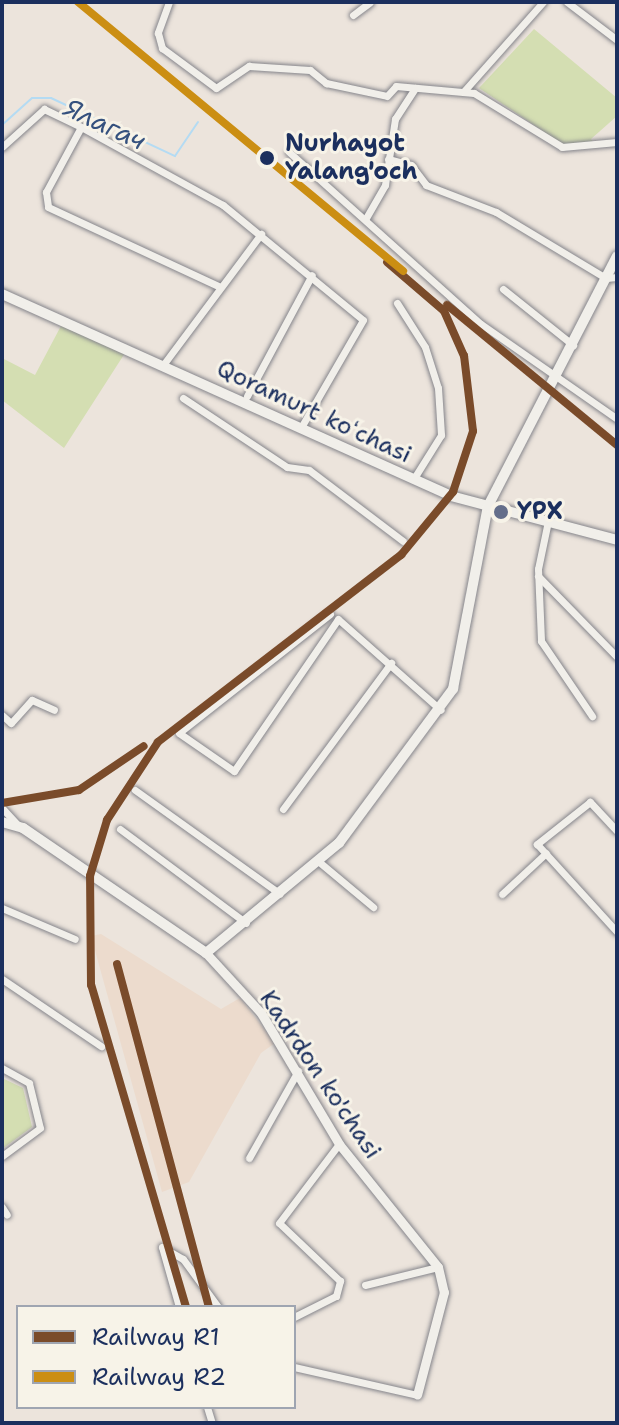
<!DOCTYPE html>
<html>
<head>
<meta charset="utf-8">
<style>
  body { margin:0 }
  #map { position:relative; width:619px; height:1425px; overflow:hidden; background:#ece4dc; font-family:"Shantell Sans",sans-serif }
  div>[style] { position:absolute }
  .built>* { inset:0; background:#ecdbcd }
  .green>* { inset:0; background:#d4deb2 }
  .stream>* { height:2px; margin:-1px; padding:0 1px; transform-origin:1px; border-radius:1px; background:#b4dbf3 }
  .roads { filter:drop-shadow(0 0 2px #85858b) drop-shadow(0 0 2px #85858b) }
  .minor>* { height:7px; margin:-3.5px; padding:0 3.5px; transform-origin:3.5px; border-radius:3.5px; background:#f1efea }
  .tertiary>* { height:9px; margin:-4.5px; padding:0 4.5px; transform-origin:4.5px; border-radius:4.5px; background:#f1efea }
  .secondary>* { height:10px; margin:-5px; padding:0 5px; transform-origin:5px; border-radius:5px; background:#f1efea }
  .rail-1>* { height:8px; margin:-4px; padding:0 4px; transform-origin:4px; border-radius:4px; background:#7a4b2a }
  .rail-2>* { height:8px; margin:-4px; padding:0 4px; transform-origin:4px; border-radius:4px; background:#cb8e13 }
  .dots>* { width:22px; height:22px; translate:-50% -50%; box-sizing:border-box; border:4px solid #f7f3e8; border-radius:50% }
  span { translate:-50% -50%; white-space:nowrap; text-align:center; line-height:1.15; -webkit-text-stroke:6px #f7f3e8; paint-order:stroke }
  .stop-label { font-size:24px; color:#1b2f5e; font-weight:700 }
  .left { translate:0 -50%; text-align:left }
  .street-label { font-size:24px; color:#1b2f5e }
  .poi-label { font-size:24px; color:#1b2f5e; font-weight:700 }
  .water-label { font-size:26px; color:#35517e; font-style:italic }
  .frame { position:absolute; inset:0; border:4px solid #1b2f5e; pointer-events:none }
  .legend { position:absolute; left:16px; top:1305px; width:280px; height:104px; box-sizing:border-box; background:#f7f3e8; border:2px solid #9fa5b1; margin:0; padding:10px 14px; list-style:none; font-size:24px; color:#1b2f5e }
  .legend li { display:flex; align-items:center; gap:16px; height:40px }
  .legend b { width:40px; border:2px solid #9fa5b1 }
</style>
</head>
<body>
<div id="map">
  <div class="built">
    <div style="clip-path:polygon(101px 934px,221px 1009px,240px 998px,275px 1043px,261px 1053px,189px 1182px,162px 1192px,91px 936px)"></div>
  </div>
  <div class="green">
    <div style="clip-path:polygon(534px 29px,617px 98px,617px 116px,591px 139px,595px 144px,562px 144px,479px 88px)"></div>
    <div style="clip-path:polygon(62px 324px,125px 353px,64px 448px,2px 400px,2px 358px,35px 375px)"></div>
    <div style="clip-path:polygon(2px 1078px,23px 1088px,32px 1127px,2px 1149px)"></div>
  </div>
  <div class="stream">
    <div style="left:2px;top:125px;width:40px;rotate:-42deg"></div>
    <div style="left:32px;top:98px;width:19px"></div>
    <div style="left:51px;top:98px;width:137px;rotate:25.1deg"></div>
    <div style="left:175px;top:156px;width:41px;rotate:-55.9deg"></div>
  </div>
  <div class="roads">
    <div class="minor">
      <div style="left:169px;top:2px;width:33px;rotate:110deg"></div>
      <div style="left:158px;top:33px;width:16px;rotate:75deg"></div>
      <div style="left:162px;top:48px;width:67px;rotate:36.5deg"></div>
      <div style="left:216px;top:88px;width:40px;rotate:-34deg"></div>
      <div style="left:249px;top:66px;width:61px;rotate:3.8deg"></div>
      <div style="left:310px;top:70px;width:21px;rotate:39deg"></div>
      <div style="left:326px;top:83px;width:62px;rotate:12deg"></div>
      <div style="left:387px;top:96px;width:13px;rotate:-48deg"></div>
      <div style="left:396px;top:86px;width:78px;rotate:5.1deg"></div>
      <div style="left:474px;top:93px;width:103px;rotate:31.5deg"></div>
      <div style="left:562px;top:147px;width:55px;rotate:-5.2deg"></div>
      <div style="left:567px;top:2px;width:63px;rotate:37.2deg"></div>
      <div style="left:353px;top:15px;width:21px;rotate:-37deg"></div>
      <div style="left:464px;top:91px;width:119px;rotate:-48.4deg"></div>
      <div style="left:81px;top:127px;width:74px;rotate:118.3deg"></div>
      <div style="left:46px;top:192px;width:15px;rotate:82deg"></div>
      <div style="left:48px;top:207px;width:190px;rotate:24.9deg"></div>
      <div style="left:2px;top:147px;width:57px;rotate:-42.1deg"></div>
      <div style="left:44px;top:109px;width:41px;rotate:25.9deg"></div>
      <div style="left:81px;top:127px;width:162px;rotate:28.8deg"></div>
      <div style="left:223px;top:205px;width:181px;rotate:39.4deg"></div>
      <div style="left:363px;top:320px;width:120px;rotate:120deg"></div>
      <div style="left:289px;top:152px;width:258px;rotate:41.9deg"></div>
      <div style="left:481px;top:324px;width:166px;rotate:34.9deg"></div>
      <div style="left:388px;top:159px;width:24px;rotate:15deg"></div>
      <div style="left:411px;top:165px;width:25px;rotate:53deg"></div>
      <div style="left:426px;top:185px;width:75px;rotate:21.1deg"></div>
      <div style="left:496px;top:212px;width:128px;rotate:31deg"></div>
      <div style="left:606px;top:278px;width:11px;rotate:-5deg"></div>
      <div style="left:366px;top:218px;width:38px;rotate:-60deg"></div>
      <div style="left:385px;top:185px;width:67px;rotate:-81.4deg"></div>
      <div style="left:395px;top:119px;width:37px;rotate:-57deg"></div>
      <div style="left:503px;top:289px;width:90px;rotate:38.7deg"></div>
      <div style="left:397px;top:303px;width:52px;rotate:57.5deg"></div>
      <div style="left:425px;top:347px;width:43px;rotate:72.4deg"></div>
      <div style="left:438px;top:388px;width:47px;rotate:86.3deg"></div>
      <div style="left:441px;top:435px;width:47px;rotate:122deg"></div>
      <div style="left:163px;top:365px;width:164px;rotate:-53.2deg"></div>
      <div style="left:247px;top:396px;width:137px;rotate:-61.8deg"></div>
      <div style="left:183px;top:398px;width:125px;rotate:33.6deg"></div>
      <div style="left:287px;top:467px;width:22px;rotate:8deg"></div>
      <div style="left:309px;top:470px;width:118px;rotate:37.1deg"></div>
      <div style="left:548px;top:521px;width:49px;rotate:101.8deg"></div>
      <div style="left:538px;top:569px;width:72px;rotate:87.6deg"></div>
      <div style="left:541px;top:641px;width:91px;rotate:55.8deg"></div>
      <div style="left:538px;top:576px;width:113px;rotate:45.7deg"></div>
      <div style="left:330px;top:614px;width:192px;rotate:141.8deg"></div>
      <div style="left:179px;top:733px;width:67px;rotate:34.6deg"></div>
      <div style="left:234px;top:771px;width:184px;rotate:-55.6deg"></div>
      <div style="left:338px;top:619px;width:137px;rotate:41.5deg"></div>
      <div style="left:2px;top:715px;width:12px;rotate:42deg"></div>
      <div style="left:11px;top:723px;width:31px;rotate:-48deg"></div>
      <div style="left:32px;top:700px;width:24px;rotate:24deg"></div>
      <div style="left:135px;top:790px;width:178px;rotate:35.6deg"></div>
      <div style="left:2px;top:808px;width:23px;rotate:47deg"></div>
      <div style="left:283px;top:809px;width:182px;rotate:-53.5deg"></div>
      <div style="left:120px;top:829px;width:157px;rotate:36.7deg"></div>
      <div style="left:617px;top:831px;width:40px;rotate:-133deg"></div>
      <div style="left:590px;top:802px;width:68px;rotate:141.6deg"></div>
      <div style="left:537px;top:844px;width:119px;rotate:47.7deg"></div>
      <div style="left:318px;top:861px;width:72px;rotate:39.9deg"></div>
      <div style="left:502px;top:894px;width:60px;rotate:-43deg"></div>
      <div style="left:2px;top:908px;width:79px;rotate:23deg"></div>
      <div style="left:2px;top:979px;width:120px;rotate:34.1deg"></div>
      <div style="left:2px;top:1068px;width:31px;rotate:29deg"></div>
      <div style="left:29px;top:1083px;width:46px;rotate:76.3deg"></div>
      <div style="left:40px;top:1128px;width:47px;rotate:143.6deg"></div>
      <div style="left:249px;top:1158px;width:100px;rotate:-60.6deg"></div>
      <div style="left:2px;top:1207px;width:9px;rotate:58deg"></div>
      <div style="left:162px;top:1247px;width:24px;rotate:30deg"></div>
      <div style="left:183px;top:1259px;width:59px;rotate:53.9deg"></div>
      <div style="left:162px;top:1247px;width:62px;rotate:74.2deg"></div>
      <div style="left:365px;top:1285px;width:75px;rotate:-13.9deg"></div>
      <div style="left:294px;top:1317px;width:47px;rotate:-26.6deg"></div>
      <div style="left:336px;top:1296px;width:16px;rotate:-75deg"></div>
      <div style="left:340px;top:1281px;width:84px;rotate:-136.4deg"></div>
      <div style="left:279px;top:1223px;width:99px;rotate:-52.8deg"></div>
      <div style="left:294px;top:1367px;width:126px;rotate:12.8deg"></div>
      <div style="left:207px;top:1407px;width:17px;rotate:73deg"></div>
    </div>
    <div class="tertiary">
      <div style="left:206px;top:953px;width:81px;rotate:47.5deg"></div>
      <div style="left:261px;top:1013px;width:152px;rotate:59.2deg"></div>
      <div style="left:339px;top:1144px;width:158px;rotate:51.2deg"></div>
      <div style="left:438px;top:1267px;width:26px;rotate:77deg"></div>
      <div style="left:444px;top:1292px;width:106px;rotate:104.7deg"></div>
    </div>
    <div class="secondary">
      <div style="left:2px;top:294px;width:492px;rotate:24.2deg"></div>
      <div style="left:451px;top:496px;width:172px;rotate:14.8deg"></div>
      <div style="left:2px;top:822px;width:22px;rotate:16deg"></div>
      <div style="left:23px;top:828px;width:222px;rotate:34.3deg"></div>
      <div style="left:206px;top:953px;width:173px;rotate:-39.6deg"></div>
      <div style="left:339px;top:843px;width:192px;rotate:-53.5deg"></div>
      <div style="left:453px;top:689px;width:186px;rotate:-79.2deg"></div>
      <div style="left:488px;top:506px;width:281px;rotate:-62.7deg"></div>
    </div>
  </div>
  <div class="rail-1">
    <div style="left:447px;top:305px;width:220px;rotate:39.5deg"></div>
    <div style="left:2px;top:803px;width:78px;rotate:-9.6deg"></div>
    <div style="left:79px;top:790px;width:78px;rotate:-34.1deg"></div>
    <div style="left:117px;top:964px;width:355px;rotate:75deg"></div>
    <div style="left:186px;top:1307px;width:336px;rotate:-106.4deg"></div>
    <div style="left:91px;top:985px;width:109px;rotate:-90.5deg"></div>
    <div style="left:90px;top:876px;width:59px;rotate:-73.1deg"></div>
    <div style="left:107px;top:820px;width:93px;rotate:-56.8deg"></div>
    <div style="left:158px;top:742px;width:307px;rotate:-37.6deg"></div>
    <div style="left:401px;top:555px;width:82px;rotate:-50.5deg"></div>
    <div style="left:453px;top:492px;width:64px;rotate:-71.8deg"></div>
    <div style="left:473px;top:431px;width:76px;rotate:-96.8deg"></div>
    <div style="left:464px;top:356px;width:49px;rotate:-114deg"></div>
    <div style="left:444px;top:311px;width:75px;rotate:-139.3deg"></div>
  </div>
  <div class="rail-2">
    <div style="left:78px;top:2px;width:422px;rotate:39.6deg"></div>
  </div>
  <div class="dots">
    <div style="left:267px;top:158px;background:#1b2f5e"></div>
    <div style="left:501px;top:512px;background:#646e8a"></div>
  </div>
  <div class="stop-label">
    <span class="left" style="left:285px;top:158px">Nurhayot<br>Yalang'och</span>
  </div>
  <div class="street-label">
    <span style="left:314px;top:412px;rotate:25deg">Qoramurt koʻchasi</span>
    <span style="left:320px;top:1075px;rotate:56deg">Kadrdon ko'chasi</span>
  </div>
  <div class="poi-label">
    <span class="left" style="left:517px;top:512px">YPX</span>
  </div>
  <div class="water-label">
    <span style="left:105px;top:124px;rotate:25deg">Ялагач</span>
  </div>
  <div class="frame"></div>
  <ul class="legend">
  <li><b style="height:10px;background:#7a4b2a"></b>Railway R1</li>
  <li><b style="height:10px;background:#cb8e13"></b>Railway R2</li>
  </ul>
</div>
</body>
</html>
